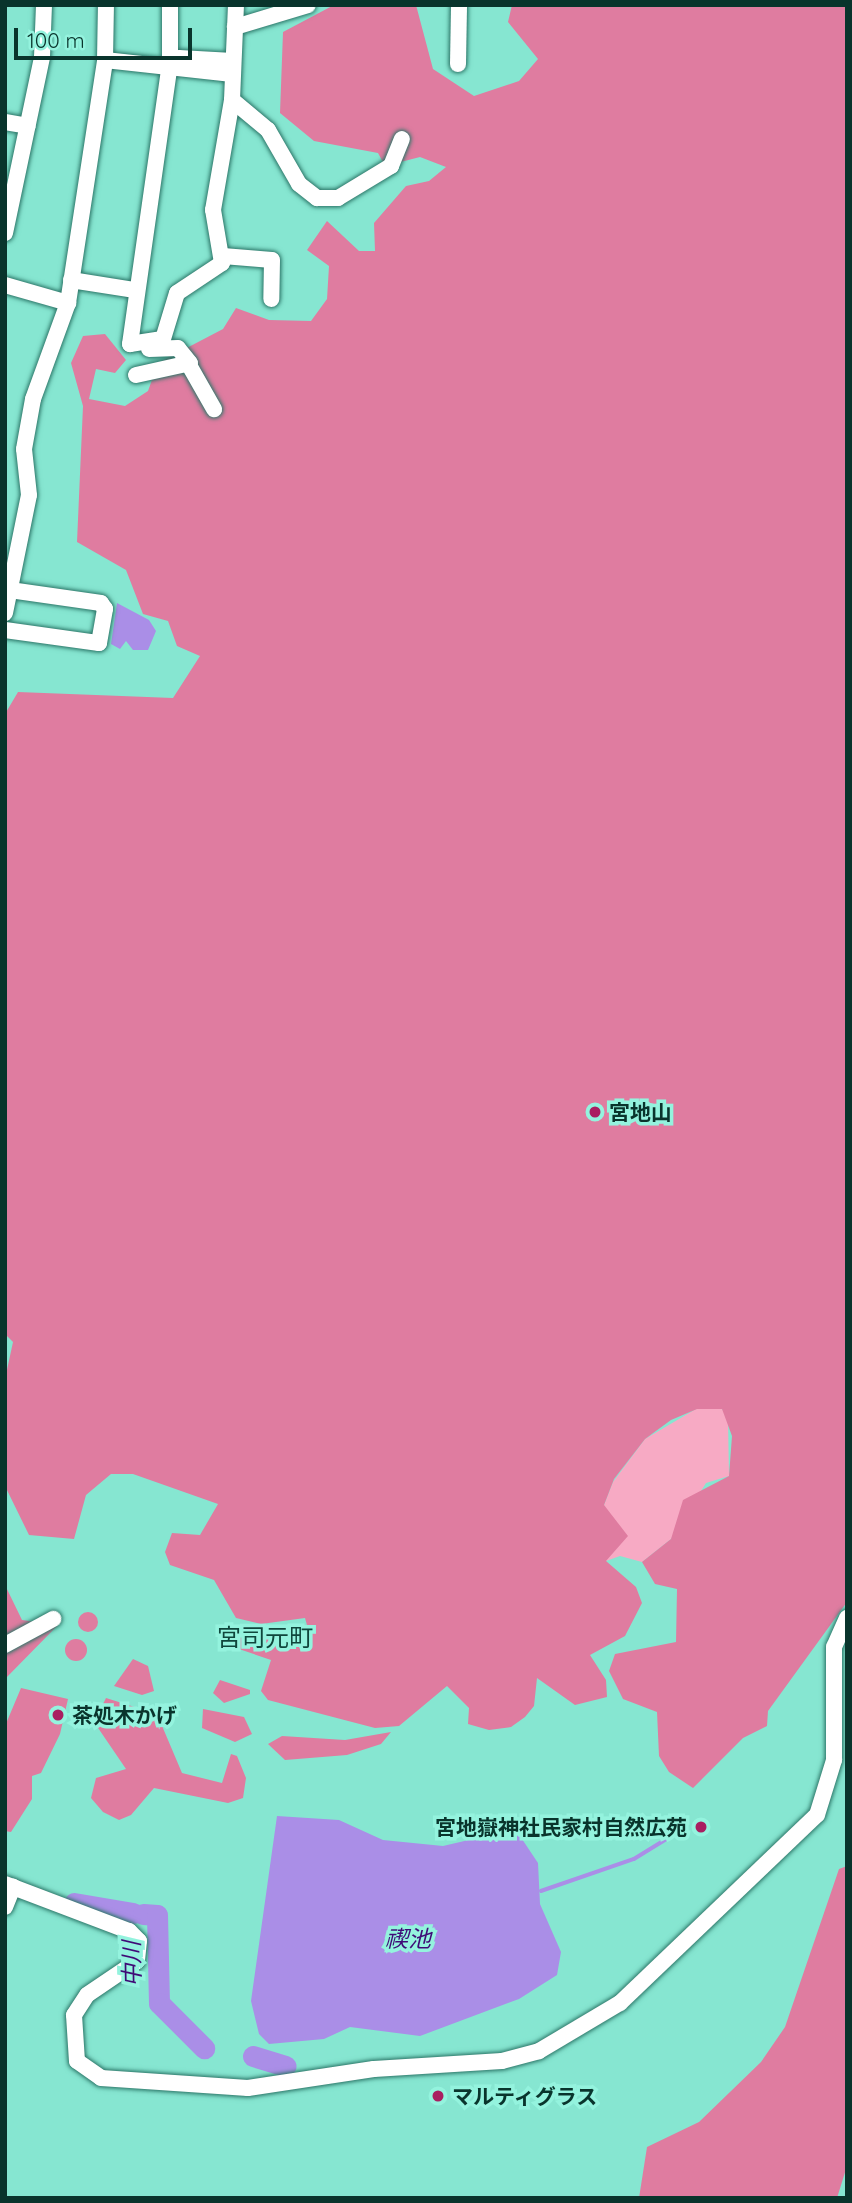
<!DOCTYPE html>
<html>
<head>
<meta charset="utf-8">
<style>
  body { margin:0 }
  #map { position:relative; width:852px; height:2203px; overflow:hidden; background:#86e6d1; font-family:Quicksand,"Noto Sans JP",sans-serif }
  div>[style] { position:absolute }
  .green>* { inset:0; background:#f7aac4 }
  .forest>* { inset:0; background:#df7ca0 }
  .round { border-radius:50% }
  .water>* { inset:0; background:#aa8ee7 }
  .stream>* { height:3.5px; margin:-1.75px; padding:0 1.75px; transform-origin:1.75px; border-radius:1.75px; background:#aa8ee7 }
  .river>* { height:21px; margin:-10.5px; padding:0 10.5px; transform-origin:10.5px; border-radius:10.5px; background:#aa8ee7 }
  .roads { filter:drop-shadow(0 0 2px #2c7668) drop-shadow(0 0 2px #2c7668) }
  .minor>* { height:16px; margin:-8px; padding:0 8px; transform-origin:8px; border-radius:8px; background:#fff }
  .dots>* { width:19px; height:19px; translate:-50% -50%; box-sizing:border-box; border:4px solid #94f3de; border-radius:50% }
  span { translate:-50% -50%; white-space:nowrap; text-align:center; line-height:1.15; -webkit-text-stroke:7px #94f3de; paint-order:stroke }
  .poi-label { font-size:21px; color:#09342c; font-weight:700 }
  .left { translate:0 -50%; text-align:left }
  .right { translate:-100% -50%; text-align:right }
  .water-label { font-size:23px; color:#3f0b76; font-style:italic }
  .quarter-label { font-size:24px; color:#0f463c }
  .frame { position:absolute; inset:0; border:7px solid #09342c; pointer-events:none }
  .scale { position:absolute; left:14px; top:28px; width:178px; height:32px; box-sizing:border-box; border:4px solid #09342c; border-top:0; padding-left:9px; font-size:21px; line-height:24px; white-space:nowrap; color:#09342c; -webkit-text-stroke:5px #94f3de; paint-order:stroke }
</style>
</head>
<body>
<div id="map">
  <div class="green">
    <div style="clip-path:polygon(696px 1409px,722px 1409px,728px 1419px,729px 1476px,706px 1483px,671px 1539px,642px 1562px,620px 1556px,606px 1561px,611px 1548px,604px 1505px,613px 1482px,645px 1439px)"></div>
  </div>
  <div class="forest">
    <div style="clip-path:polygon(334px 5px,416px 5px,433px 69px,474px 96px,519px 81px,538px 59px,508px 22px,512px 5px,847px 5px,847px 1602px,768px 1711px,767px 1726px,743px 1738px,693px 1788px,669px 1772px,659px 1756px,657px 1712px,623px 1699px,609px 1671px,615px 1654px,676px 1642px,677px 1589px,655px 1584px,642px 1562px,671px 1539px,683px 1500px,729px 1476px,732px 1436px,722px 1409px,697px 1409px,671px 1420px,645px 1439px,614px 1479px,604px 1505px,628px 1536px,606px 1561px,636px 1587px,642px 1603px,625px 1636px,590px 1655px,606px 1680px,607px 1697px,575px 1705px,537px 1678px,534px 1706px,525px 1717px,511px 1727px,489px 1730px,468px 1724px,469px 1708px,447px 1686px,399px 1726px,375px 1728px,268px 1700px,261px 1691px,271px 1660px,236px 1648px,231px 1637px,302px 1641px,310px 1636px,305px 1618px,261px 1624px,236px 1618px,214px 1580px,170px 1565px,165px 1552px,172px 1533px,200px 1535px,218px 1504px,133px 1474px,111px 1474px,86px 1495px,74px 1539px,29px 1535px,5px 1486px,5px 1379px,13px 1342px,5px 1334px,5px 714px,18px 692px,173px 698px,200px 656px,177px 646px,168px 621px,143px 614px,126px 570px,77px 542px,83px 406px,71px 363px,83px 336px,105px 334px,126px 360px,115px 373px,96px 369px,89px 399px,125px 406px,148px 391px,158px 363px,223px 329px,236px 308px,269px 320px,311px 321px,327px 299px,329px 266px,307px 250px,327px 221px,359px 251px,375px 251px,374px 223px,406px 186px,429px 181px,446px 167px,420px 157px,385px 166px,378px 153px,314px 141px,280px 113px,283px 32px)"></div>
    <div style="clip-path:polygon(5px 1585px,22px 1620px,58px 1625px,5px 1679px)"></div>
    <div class="round" style="left:78px;top:1612px;width:20px;height:20px"></div>
    <div class="round" style="left:65px;top:1639px;width:22px;height:22px"></div>
    <div style="clip-path:polygon(133px 1659px,148px 1666px,154px 1691px,142px 1695px,114px 1686px)"></div>
    <div style="clip-path:polygon(220px 1680px,250px 1690px,250px 1694px,224px 1703px,213px 1693px)"></div>
    <div style="clip-path:polygon(21px 1688px,68px 1699px,60px 1734px,41px 1773px,32px 1776px,32px 1799px,11px 1832px,5px 1831px,5px 1726px)"></div>
    <div style="clip-path:polygon(106px 1698px,157px 1714px,182px 1773px,222px 1783px,231px 1754px,237px 1756px,246px 1778px,243px 1798px,228px 1803px,154px 1788px,131px 1815px,119px 1820px,103px 1812px,91px 1798px,96px 1778px,126px 1769px,94px 1722px)"></div>
    <div style="clip-path:polygon(203px 1709px,244px 1717px,252px 1734px,235px 1742px,202px 1728px)"></div>
    <div style="clip-path:polygon(391px 1732px,381px 1744px,347px 1755px,285px 1760px,268px 1744px,282px 1736px,345px 1740px)"></div>
    <div style="clip-path:polygon(847px 1866px,847px 2166px,837px 2198px,639px 2198px,647px 2147px,699px 2122px,761px 2062px,785px 2027px,839px 1869px)"></div>
  </div>
  <div class="water">
    <div style="clip-path:polygon(117px 603px,149px 620px,156px 631px,148px 650px,133px 650px,126px 641px,120px 649px,111px 644px)"></div>
    <div style="clip-path:polygon(277px 1816px,339px 1820px,383px 1840px,443px 1846px,490px 1835px,520px 1836px,538px 1863px,540px 1904px,561px 1952px,557px 1975px,519px 1999px,420px 2036px,350px 2027px,324px 2039px,269px 2044px,259px 2034px,251px 2001px)"></div>
  </div>
  <div class="stream">
    <div style="left:541px;top:1891px;width:98px;rotate:-19deg"></div>
    <div style="left:634px;top:1859px;width:61px;rotate:-31.6deg"></div>
  </div>
  <div class="river">
    <div style="left:74px;top:1903px;width:60px;rotate:9.6deg"></div>
    <div style="left:143px;top:1914px;width:14px;rotate:4deg"></div>
    <div style="left:157px;top:1915px;width:88px;rotate:88.7deg"></div>
    <div style="left:159px;top:2003px;width:64px;rotate:45deg"></div>
    <div style="left:253px;top:2056px;width:34px;rotate:17deg"></div>
  </div>
  <div class="roads">
    <div class="minor">
      <div style="left:170px;top:5px;width:58px;rotate:90deg"></div>
      <div style="left:170px;top:63px;width:284px;rotate:98.1deg"></div>
      <div style="left:130px;top:344px;width:33px;rotate:-9deg"></div>
      <div style="left:163px;top:339px;width:48px;rotate:-73.1deg"></div>
      <div style="left:177px;top:293px;width:54px;rotate:-33.7deg"></div>
      <div style="left:222px;top:263px;width:54px;rotate:-99.6deg"></div>
      <div style="left:213px;top:210px;width:112px;rotate:-80.2deg"></div>
      <div style="left:232px;top:100px;width:95px;rotate:-87.6deg"></div>
      <div style="left:235px;top:27px;width:76px;rotate:-16.8deg"></div>
      <div style="left:105px;top:60px;width:128px;rotate:6.3deg"></div>
      <div style="left:170px;top:63px;width:10px;rotate:-29deg"></div>
      <div style="left:179px;top:58px;width:54px;rotate:3.2deg"></div>
      <div style="left:458px;top:64px;width:59px;rotate:-89deg"></div>
      <div style="left:232px;top:100px;width:47px;rotate:39.8deg"></div>
      <div style="left:268px;top:130px;width:62px;rotate:60.1deg"></div>
      <div style="left:299px;top:184px;width:23px;rotate:38deg"></div>
      <div style="left:317px;top:198px;width:21px"></div>
      <div style="left:338px;top:198px;width:62px;rotate:-31.1deg"></div>
      <div style="left:391px;top:166px;width:29px;rotate:-68deg"></div>
      <div style="left:5px;top:122px;width:23px;rotate:10deg"></div>
      <div style="left:5px;top:233px;width:180px;rotate:-78.1deg"></div>
      <div style="left:42px;top:57px;width:52px;rotate:-87.8deg"></div>
      <div style="left:223px;top:256px;width:49px;rotate:4.7deg"></div>
      <div style="left:272px;top:260px;width:39px;rotate:91deg"></div>
      <div style="left:71px;top:280px;width:65px;rotate:8.9deg"></div>
      <div style="left:5px;top:285px;width:66px;rotate:15.9deg"></div>
      <div style="left:189px;top:365px;width:51px;rotate:60.4deg"></div>
      <div style="left:136px;top:375px;width:55px;rotate:-12.5deg"></div>
      <div style="left:190px;top:363px;width:19px;rotate:-129deg"></div>
      <div style="left:178px;top:348px;width:29px;rotate:178deg"></div>
      <div style="left:5px;top:613px;width:120px;rotate:-78.5deg"></div>
      <div style="left:29px;top:495px;width:46px;rotate:-96.2deg"></div>
      <div style="left:24px;top:449px;width:51px;rotate:-79.8deg"></div>
      <div style="left:33px;top:399px;width:102px;rotate:-70deg"></div>
      <div style="left:68px;top:303px;width:246px;rotate:-81.3deg"></div>
      <div style="left:105px;top:60px;width:55px;rotate:-89deg"></div>
      <div style="left:5px;top:630px;width:95px;rotate:7.9deg"></div>
      <div style="left:99px;top:643px;width:35px;rotate:-80deg"></div>
      <div style="left:105px;top:609px;width:7px;rotate:-124deg"></div>
      <div style="left:101px;top:603px;width:92px;rotate:-171.9deg"></div>
      <div style="left:5px;top:1645px;width:55px;rotate:-28.4deg"></div>
      <div style="left:5px;top:1884px;width:133px;rotate:20.8deg"></div>
      <div style="left:129px;top:1931px;width:14px;rotate:45deg"></div>
      <div style="left:139px;top:1941px;width:20px;rotate:96deg"></div>
      <div style="left:137px;top:1961px;width:60px;rotate:145.8deg"></div>
      <div style="left:87px;top:1995px;width:24px;rotate:123deg"></div>
      <div style="left:74px;top:2015px;width:46px;rotate:86.3deg"></div>
      <div style="left:77px;top:2061px;width:29px;rotate:35deg"></div>
      <div style="left:101px;top:2078px;width:147px;rotate:3.9deg"></div>
      <div style="left:248px;top:2088px;width:127px;rotate:-8.6deg"></div>
      <div style="left:374px;top:2069px;width:128px;rotate:-3.6deg"></div>
      <div style="left:502px;top:2061px;width:38px;rotate:-15deg"></div>
      <div style="left:539px;top:2051px;width:94px;rotate:-30.7deg"></div>
      <div style="left:620px;top:2003px;width:272px;rotate:-43.7deg"></div>
      <div style="left:817px;top:1815px;width:58px;rotate:-72.8deg"></div>
      <div style="left:834px;top:1760px;width:113px;rotate:-90deg"></div>
      <div style="left:834px;top:1647px;width:32px;rotate:-66deg"></div>
      <div style="left:5px;top:1907px;width:22px;rotate:-68deg"></div>
    </div>
  </div>
  <div class="dots">
    <div style="left:595px;top:1112px;background:#a91e61"></div>
    <div style="left:58px;top:1715px;background:#a91e61"></div>
    <div style="left:701px;top:1827px;background:#a91e61"></div>
    <div style="left:438px;top:2096px;background:#a91e61"></div>
  </div>
  <div class="poi-label">
    <span class="left" style="left:609px;top:1112px">宮地山</span>
    <span class="left" style="left:72px;top:1715px">茶処木かげ</span>
    <span class="right" style="left:687px;top:1827px">宮地嶽神社民家村自然広苑</span>
    <span class="left" style="left:452px;top:2096px">マルティグラス</span>
  </div>
  <div class="water-label">
    <span style="left:408px;top:1939px">禊池</span>
    <span style="left:132px;top:1964px;rotate:-91deg">中川</span>
  </div>
  <div class="quarter-label">
    <span style="left:265px;top:1638px">宮司元町</span>
  </div>
  <div class="frame"></div>
  <div class="scale">100 m</div>
</div>
</body>
</html>
